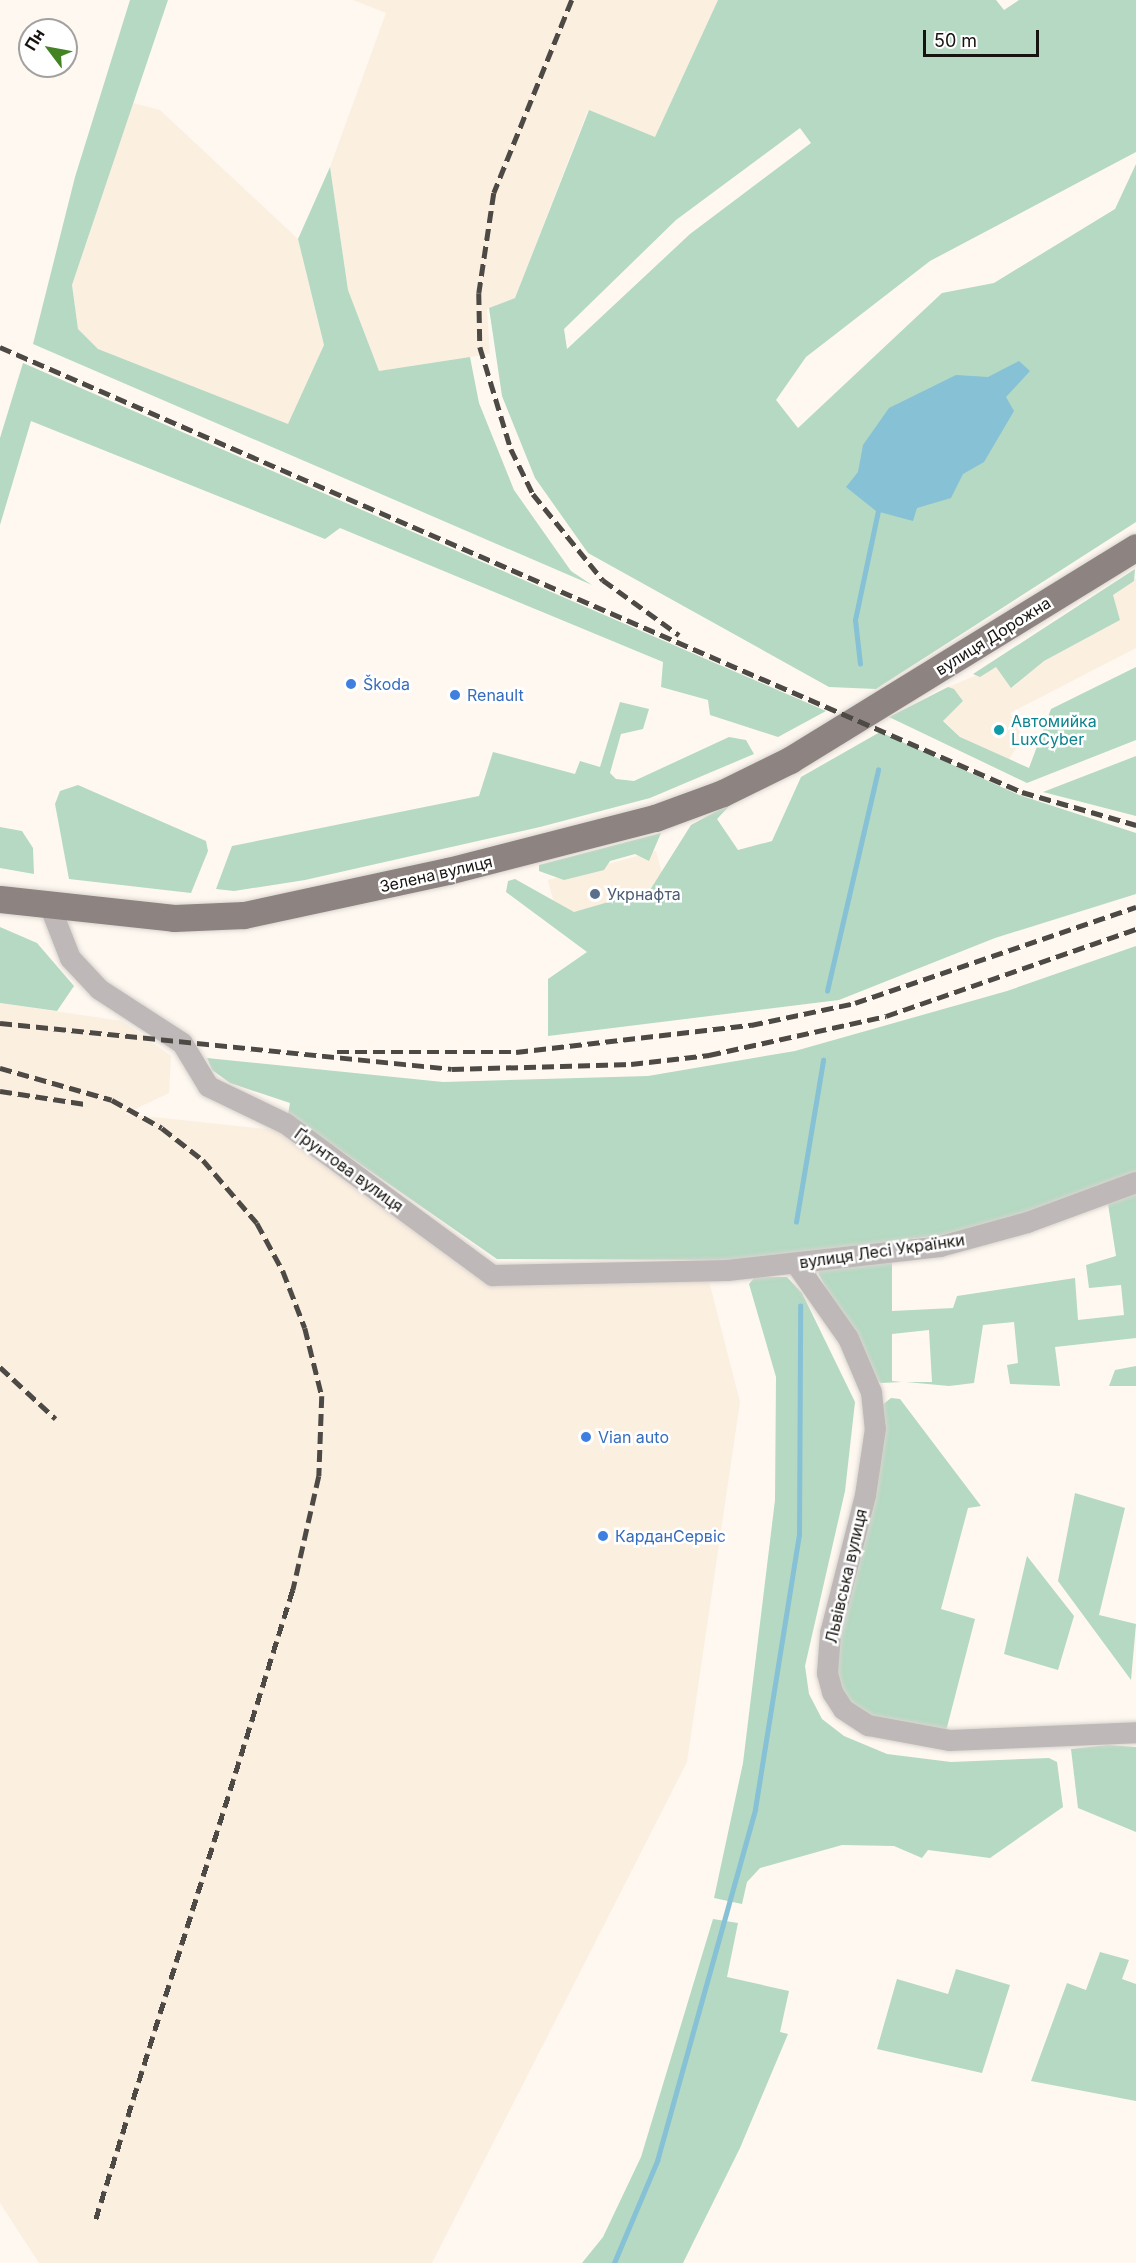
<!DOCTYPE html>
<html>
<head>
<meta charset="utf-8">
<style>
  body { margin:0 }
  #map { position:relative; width:1136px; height:2263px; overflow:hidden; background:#fef8f1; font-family:Inter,sans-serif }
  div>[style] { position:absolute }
  .built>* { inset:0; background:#fbefe0; transform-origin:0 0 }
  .green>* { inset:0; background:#b5d9c3 }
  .water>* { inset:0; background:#86c1d5 }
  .stream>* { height:4.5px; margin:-2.25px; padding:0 2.25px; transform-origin:2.25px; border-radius:2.25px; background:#86c1d5 }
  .roads { filter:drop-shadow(0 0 2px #d9d3cd) drop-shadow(0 0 2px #d9d3cd) }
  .minor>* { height:21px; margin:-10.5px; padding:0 10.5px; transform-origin:10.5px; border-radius:10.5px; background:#beb9b8 }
  .major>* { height:27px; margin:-13.5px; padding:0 13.5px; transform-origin:13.5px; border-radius:13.5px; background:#8d8381 }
  .rail>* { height:4.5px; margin-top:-2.25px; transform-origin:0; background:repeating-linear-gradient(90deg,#4d4945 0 12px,transparent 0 18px) }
  .dots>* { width:16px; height:16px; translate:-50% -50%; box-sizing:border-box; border:3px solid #fff; border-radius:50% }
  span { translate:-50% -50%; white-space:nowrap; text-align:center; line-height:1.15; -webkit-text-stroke:5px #fff; paint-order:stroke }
  .street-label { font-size:16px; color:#161310 }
  .shop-label { font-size:16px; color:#366cbe }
  .left { translate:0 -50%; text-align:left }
  .culture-label { font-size:16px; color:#0d838f }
  .service-label { font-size:16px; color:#4e5e75 }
  .north { position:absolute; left:18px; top:18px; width:60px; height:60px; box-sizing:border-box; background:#fff; border:2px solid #a2a19f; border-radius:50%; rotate:302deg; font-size:16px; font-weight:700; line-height:24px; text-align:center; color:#161310 }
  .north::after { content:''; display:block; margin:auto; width:21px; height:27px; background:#438324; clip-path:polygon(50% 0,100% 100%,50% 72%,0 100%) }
  .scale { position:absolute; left:923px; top:30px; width:116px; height:27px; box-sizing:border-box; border:3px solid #161310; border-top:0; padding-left:8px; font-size:18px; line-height:21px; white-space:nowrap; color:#161310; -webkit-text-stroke:4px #fff; paint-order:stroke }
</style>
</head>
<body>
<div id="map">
  <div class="built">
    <div style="clip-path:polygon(353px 0,718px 0,657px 138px,588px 110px,515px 298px,487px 309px,490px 354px,379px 371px,348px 290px,330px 167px,386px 13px)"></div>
    <div style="clip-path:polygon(133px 103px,160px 110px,298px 239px,324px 345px,288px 425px,98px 349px,78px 329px,72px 285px)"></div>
    <div style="clip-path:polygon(1136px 578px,1136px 648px,1010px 713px,1023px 738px,1007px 762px,974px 750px,943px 720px,963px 701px,948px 687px,996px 667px,1012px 688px,1044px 661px,1120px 620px,1113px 595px)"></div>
    <div style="left:656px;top:851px;width:50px;height:112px;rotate:75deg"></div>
    <div style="clip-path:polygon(0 1003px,122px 1021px,171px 1056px,169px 1093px,125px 1114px,285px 1131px,488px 1279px,709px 1281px,740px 1402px,687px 1762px,432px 2263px,39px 2263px,0 2203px)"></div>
  </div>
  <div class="green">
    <div style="clip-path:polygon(130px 0,168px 0,72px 285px,78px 329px,98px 349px,288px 424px,324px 345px,298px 239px,330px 167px,348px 290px,379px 371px,470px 357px,479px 403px,514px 490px,571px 571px,592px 585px,33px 344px,75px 177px)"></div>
    <div style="clip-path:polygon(evenodd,718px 0,996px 0,1004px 10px,1019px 0,1136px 0,1136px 152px,930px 261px,806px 357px,776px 400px,798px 428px,942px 293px,994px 283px,1115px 209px,1136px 164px,1136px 522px,876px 689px,829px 687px,588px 553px,535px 478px,502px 396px,489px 308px,515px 298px,589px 110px,655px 137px,718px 0,800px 128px,811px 143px,690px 234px,567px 349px,564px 329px,676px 220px,800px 128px)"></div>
    <div style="clip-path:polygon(23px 363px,826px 711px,778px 737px,710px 715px,708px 700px,661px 687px,663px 662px,340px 528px,325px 539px,31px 421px,0 525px,0 438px)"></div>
    <div style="clip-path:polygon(1135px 569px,1134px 581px,1113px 595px,1120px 620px,1044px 661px,1011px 688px,996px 667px,980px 677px,973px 674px)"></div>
    <div style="clip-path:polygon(1136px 667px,1136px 740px,1027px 783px,889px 717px,948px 687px,954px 689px,963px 701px,943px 721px,960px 737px,1029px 768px,1051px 709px)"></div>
    <div style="clip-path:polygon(620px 702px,649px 709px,643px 729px,621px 734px,610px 773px,616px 779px,634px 781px,729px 737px,746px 740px,754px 754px,650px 798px,540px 827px,305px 880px,234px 891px,216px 889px,232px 846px,479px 796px,493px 752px,575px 774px,580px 761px,600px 767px)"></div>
    <div style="clip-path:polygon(880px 732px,1019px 795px,1136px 833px,1136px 894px,995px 938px,839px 1000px,548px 1036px,548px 979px,587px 952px,506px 892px,508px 881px,515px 879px,574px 912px,650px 890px,691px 825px,733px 802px,717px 819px,738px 850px,772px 841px,801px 777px)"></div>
    <div style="clip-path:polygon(1136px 756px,1136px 816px,1043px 792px)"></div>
    <div style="clip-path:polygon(78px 785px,206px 841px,208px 851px,191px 893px,69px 879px,55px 804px,60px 791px)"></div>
    <div style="clip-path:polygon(0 827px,22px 831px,33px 848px,34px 874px,0 868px)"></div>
    <div style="clip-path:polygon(661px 833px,649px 861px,635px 854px,610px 861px,604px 870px,564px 880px,539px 871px,539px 865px)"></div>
    <div style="clip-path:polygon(0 927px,37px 943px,74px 986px,57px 1011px,0 1003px)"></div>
    <div style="clip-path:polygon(1136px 946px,1136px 1174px,991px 1229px,737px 1260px,497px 1259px,288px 1114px,290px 1103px,230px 1083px,212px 1070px,207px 1058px,443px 1082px,648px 1076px,795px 1051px,1007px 991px)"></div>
    <div style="clip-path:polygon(1136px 1188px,1136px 1338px,1055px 1347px,1060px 1386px,1010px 1384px,1007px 1365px,1018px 1363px,1014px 1322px,983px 1325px,974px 1383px,949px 1386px,906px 1382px,932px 1382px,929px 1330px,892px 1334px,892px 1381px,902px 1382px,881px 1383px,874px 1378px,819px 1275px,818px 1270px,892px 1261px,892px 1311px,953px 1308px,957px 1296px,1075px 1278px,1078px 1320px,1124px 1315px,1121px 1285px,1089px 1288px,1086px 1265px,1116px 1256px,1108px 1204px)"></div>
    <div style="clip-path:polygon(755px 1277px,787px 1277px,802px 1293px,855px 1402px,845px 1491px,805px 1666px,809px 1694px,822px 1719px,844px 1736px,887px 1754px,951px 1762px,1049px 1758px,1057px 1762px,1063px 1807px,990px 1858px,928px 1850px,922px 1858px,894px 1846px,842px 1845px,760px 1868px,747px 1882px,742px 1904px,714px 1898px,743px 1763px,775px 1500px,776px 1377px,749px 1284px)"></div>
    <div style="clip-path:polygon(1136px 1366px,1136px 1386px,1109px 1386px,1115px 1370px)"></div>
    <div style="clip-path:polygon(891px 1398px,900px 1399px,981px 1506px,968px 1508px,941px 1609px,975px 1619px,945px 1735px,873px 1720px,842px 1699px,833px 1671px,881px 1406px)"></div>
    <div style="clip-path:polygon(1075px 1493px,1125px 1508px,1099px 1615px,1136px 1624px,1131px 1680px,1058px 1581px)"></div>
    <div style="clip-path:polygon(1027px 1556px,1074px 1616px,1058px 1670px,1004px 1654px)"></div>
    <div style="clip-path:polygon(1108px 1745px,1136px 1747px,1136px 1832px,1078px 1808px,1071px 1749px)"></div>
    <div style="clip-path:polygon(713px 1919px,738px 1923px,727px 1977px,789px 1991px,780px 2032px,788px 2034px,740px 2148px,683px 2263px,582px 2263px,603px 2237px,641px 2157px)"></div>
    <div style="clip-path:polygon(1100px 1952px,1129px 1960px,1122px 1979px,1136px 1984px,1136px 2101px,1031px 2081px,1067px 1983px,1086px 1990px)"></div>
    <div style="clip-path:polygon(956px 1969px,1010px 1985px,982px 2073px,877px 2049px,897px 1979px,948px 1994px)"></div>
  </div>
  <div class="water">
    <div style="clip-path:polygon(1019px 361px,1030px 371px,1006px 397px,1014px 411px,984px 462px,963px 474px,951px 498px,917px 508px,913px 521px,876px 511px,846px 487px,858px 472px,863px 445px,889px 408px,956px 375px,988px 377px)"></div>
  </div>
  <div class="stream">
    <div style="left:860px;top:664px;width:44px;rotate:-96.5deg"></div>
    <div style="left:855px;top:620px;width:116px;rotate:-78.1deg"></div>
    <div style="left:827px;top:991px;width:227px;rotate:-77deg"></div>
    <div style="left:796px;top:1222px;width:164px;rotate:-80.5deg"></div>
    <div style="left:614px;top:2263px;width:111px;rotate:-67.1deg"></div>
    <div style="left:657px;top:2161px;width:365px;rotate:-74.4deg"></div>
    <div style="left:755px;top:1809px;width:278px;rotate:-80.9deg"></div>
    <div style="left:799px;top:1535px;width:229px;rotate:-89.7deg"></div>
  </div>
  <div class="roads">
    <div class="minor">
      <div style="left:50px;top:907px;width:55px;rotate:68.6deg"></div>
      <div style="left:70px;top:958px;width:42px;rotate:46.9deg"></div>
      <div style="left:99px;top:989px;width:99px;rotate:33deg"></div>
      <div style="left:182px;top:1043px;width:50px;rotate:58.8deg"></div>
      <div style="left:208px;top:1086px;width:85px;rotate:25.7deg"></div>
      <div style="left:285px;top:1123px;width:257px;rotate:36.3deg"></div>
      <div style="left:492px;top:1275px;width:235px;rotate:-1.2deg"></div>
      <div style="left:727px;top:1270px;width:214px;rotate:-6.4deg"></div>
      <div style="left:940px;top:1246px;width:90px;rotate:-15.4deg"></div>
      <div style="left:1027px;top:1222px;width:116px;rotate:-20.2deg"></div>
      <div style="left:796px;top:1264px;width:90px;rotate:54.9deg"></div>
      <div style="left:848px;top:1338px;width:59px;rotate:66.9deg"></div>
      <div style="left:871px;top:1392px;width:36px;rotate:84deg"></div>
      <div style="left:875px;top:1428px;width:68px;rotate:98.5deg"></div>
      <div style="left:865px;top:1495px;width:142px;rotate:104.2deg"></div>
      <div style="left:830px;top:1633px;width:40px;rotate:94.3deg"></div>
      <div style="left:827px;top:1673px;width:20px;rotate:75deg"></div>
      <div style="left:832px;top:1692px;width:20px;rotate:57deg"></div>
      <div style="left:843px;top:1709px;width:30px;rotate:33deg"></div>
      <div style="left:868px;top:1725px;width:82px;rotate:10.5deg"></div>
      <div style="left:949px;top:1740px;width:187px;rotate:-2.4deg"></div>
    </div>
    <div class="major">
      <div style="left:0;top:899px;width:175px;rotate:6.2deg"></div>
      <div style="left:174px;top:918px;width:70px;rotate:-2.5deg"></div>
      <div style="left:244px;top:915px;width:209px;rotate:-12.2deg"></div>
      <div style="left:448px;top:871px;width:214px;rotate:-14.4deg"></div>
      <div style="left:655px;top:818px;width:72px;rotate:-20.2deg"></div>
      <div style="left:723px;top:793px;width:75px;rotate:-26.2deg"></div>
      <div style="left:790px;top:760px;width:406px;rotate:-31.6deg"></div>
    </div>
  </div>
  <div class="rail">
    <div style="left:572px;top:0;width:208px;rotate:112deg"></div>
    <div style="left:494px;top:193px;width:101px;rotate:98.5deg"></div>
    <div style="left:479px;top:293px;width:54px;rotate:88.9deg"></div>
    <div style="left:480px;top:347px;width:107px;rotate:73.1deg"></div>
    <div style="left:511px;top:449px;width:50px;rotate:63.9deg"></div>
    <div style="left:533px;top:494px;width:111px;rotate:50.9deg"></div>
    <div style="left:603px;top:580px;width:94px;rotate:35.9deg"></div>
    <div style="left:0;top:347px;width:1115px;rotate:23.53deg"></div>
    <div style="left:1022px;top:792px;width:119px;rotate:16.1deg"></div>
    <div style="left:0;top:1023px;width:454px;rotate:5.8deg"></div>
    <div style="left:452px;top:1069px;width:179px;rotate:-1.6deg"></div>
    <div style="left:631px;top:1064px;width:79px;rotate:-6.6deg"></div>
    <div style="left:709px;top:1055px;width:181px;rotate:-12.4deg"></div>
    <div style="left:886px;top:1016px;width:265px;rotate:-19.2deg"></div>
    <div style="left:337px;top:1052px;width:179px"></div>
    <div style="left:516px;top:1052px;width:237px;rotate:-6.6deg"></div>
    <div style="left:751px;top:1025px;width:106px;rotate:-11.9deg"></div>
    <div style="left:855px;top:1003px;width:297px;rotate:-18.9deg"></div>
    <div style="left:0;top:1068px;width:116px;rotate:15.9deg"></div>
    <div style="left:112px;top:1100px;width:57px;rotate:29.2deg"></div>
    <div style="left:162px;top:1128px;width:52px;rotate:38deg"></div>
    <div style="left:203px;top:1160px;width:83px;rotate:49.4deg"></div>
    <div style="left:257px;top:1223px;width:55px;rotate:61.6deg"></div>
    <div style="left:283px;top:1271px;width:61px;rotate:68.9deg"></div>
    <div style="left:305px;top:1328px;width:70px;rotate:76deg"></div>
    <div style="left:322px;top:1396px;width:80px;rotate:92.1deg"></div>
    <div style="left:319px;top:1476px;width:117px;rotate:102.8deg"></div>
    <div style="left:293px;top:1590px;width:659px;rotate:107.39deg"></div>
    <div style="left:0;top:1091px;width:86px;rotate:8.7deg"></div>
    <div style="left:0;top:1367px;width:76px;rotate:42.9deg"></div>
  </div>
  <div class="dots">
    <div style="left:351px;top:684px;background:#3f7fe0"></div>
    <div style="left:455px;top:695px;background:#3f7fe0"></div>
    <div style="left:999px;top:730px;background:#0f9aa8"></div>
    <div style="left:595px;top:894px;background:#5c6f8a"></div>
    <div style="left:586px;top:1437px;background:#3f7fe0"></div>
    <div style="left:603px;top:1536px;background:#3f7fe0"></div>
  </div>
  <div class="street-label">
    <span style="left:993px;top:636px;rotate:-32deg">вулиця Дорожна</span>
    <span style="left:436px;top:874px;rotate:-13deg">Зелена вулиця</span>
    <span style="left:349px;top:1170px;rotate:36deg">Ґрунтова вулиця</span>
    <span style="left:882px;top:1251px;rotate:-8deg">вулиця Лесі Українки</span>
    <span style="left:846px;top:1576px;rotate:-77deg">Львівська вулиця</span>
  </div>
  <div class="shop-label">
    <span class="left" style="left:363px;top:684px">Škoda</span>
    <span class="left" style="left:467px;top:695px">Renault</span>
    <span class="left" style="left:598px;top:1437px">Vian auto</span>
    <span class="left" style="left:615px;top:1536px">КарданСервіс</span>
  </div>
  <div class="culture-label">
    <span class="left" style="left:1011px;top:730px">Автомийка<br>LuxCyber</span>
  </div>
  <div class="service-label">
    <span class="left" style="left:607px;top:894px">Укрнафта</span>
  </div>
  <div class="north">Пн</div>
  <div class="scale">50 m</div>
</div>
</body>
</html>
